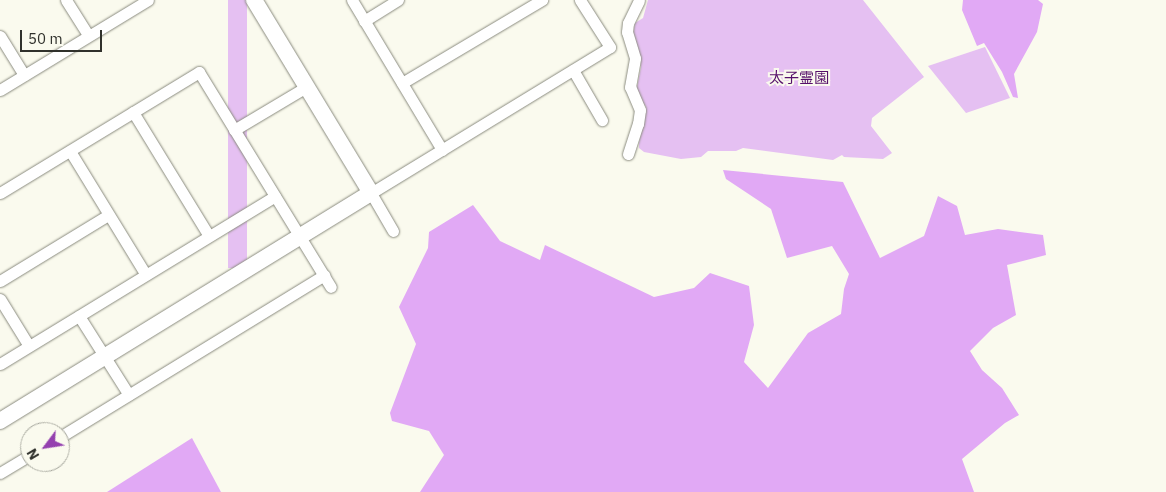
<!DOCTYPE html>
<html>
<head>
<meta charset="utf-8">
<style>
  body { margin:0 }
  #map { position:relative; width:1166px; height:492px; overflow:hidden; background:#fafaee; font-family:"IBM Plex Sans","Noto Sans JP",sans-serif }
  div>[style] { position:absolute }
  .green>* { inset:0; background:#e5c0f2; transform-origin:0 0 }
  .forest>* { inset:0; background:#e1a9f5 }
  .roads { filter:drop-shadow(0 0 1px #8a8b7f) drop-shadow(0 0 1px #8a8b7f) }
  .street>* { height:11px; margin:-5.5px; padding:0 5.5px; transform-origin:5.5px; border-radius:5.5px; background:#fff }
  .secondary>* { height:16px; margin:-8px; padding:0 8px; transform-origin:8px; border-radius:8px; background:#fff }
  span { translate:-50% -50%; white-space:nowrap; text-align:center; line-height:1.15; -webkit-text-stroke:4px #fafaee; paint-order:stroke }
  .park-label { font-size:15px; color:#56106a }
  .north { position:absolute; left:20px; top:422px; width:50px; height:50px; box-sizing:border-box; background:#fafaee; border:1px solid #a9aaa0; border-radius:50%; rotate:239deg; font-size:14px; font-weight:700; line-height:20px; text-align:center; color:#30312c }
  .north::after { content:''; display:block; margin:auto; width:18px; height:22px; background:#9440af; clip-path:polygon(50% 0,100% 100%,50% 72%,0 100%) }
  .scale { position:absolute; left:20px; top:30px; width:82px; height:22px; box-sizing:border-box; border:2px solid #30312c; border-top:0; padding-left:6px; font-size:15px; line-height:18px; white-space:nowrap; color:#30312c; -webkit-text-stroke:4px #fafaee; paint-order:stroke }
</style>
</head>
<body>
<div id="map">
  <div class="green">
    <div style="left:228px;top:0;width:19px;height:268px"></div>
    <div style="clip-path:polygon(648px 0,863px 0,924px 77px,872px 118px,871px 126px,892px 153px,883px 159px,844px 157px,842px 155px,833px 160px,743px 148px,736px 151px,708px 151px,701px 157px,681px 159px,644px 152px,639px 148px,639px 143px,646px 107px,636px 92px,641px 67px,633px 33px,635px 23px,643px 18px)"></div>
    <div style="clip-path:polygon(985px 47px,1010px 98px,966px 113px,928px 66px)"></div>
  </div>
  <div class="forest">
    <div style="clip-path:polygon(963px 0,1038px 0,1043px 4px,1037px 32px,1014px 74px,1018px 98px,1013px 97px,1002px 72px,984px 43px,977px 46px,962px 10px)"></div>
    <div style="clip-path:polygon(723px 170px,843px 182px,880px 258px,924px 236px,938px 196px,957px 206px,965px 235px,998px 229px,1043px 235px,1046px 255px,1007px 265px,1016px 315px,993px 328px,970px 351px,982px 370px,1002px 388px,1019px 415px,1005px 423px,962px 459px,974px 492px,420px 492px,444px 455px,429px 431px,392px 421px,390px 413px,416px 344px,399px 307px,428px 248px,429px 232px,473px 205px,500px 241px,540px 260px,545px 245px,654px 297px,694px 288px,710px 273px,749px 286px,754px 325px,744px 362px,768px 388px,808px 333px,841px 314px,844px 289px,849px 274px,832px 246px,787px 258px,771px 209px,726px 179px)"></div>
    <div style="clip-path:polygon(192px 438px,221px 492px,107px 492px)"></div>
  </div>
  <div class="roads">
    <div class="street">
      <div style="left:66px;top:0;width:41px;rotate:57.8deg"></div>
      <div style="left:352px;top:0;width:175px;rotate:59deg"></div>
      <div style="left:364px;top:21px;width:40px;rotate:-32deg"></div>
      <div style="left:0;top:36px;width:46px;rotate:58.4deg"></div>
      <div style="left:573px;top:70px;width:58px;rotate:59.9deg"></div>
      <div style="left:402px;top:83px;width:163px;rotate:-30.7deg"></div>
      <div style="left:0;top:90px;width:173px;rotate:-31.3deg"></div>
      <div style="left:133px;top:112px;width:145px;rotate:58.5deg"></div>
      <div style="left:234px;top:130px;width:84px;rotate:-30.8deg"></div>
      <div style="left:70px;top:151px;width:145px;rotate:58.5deg"></div>
      <div style="left:628px;top:154px;width:32px;rotate:-72deg"></div>
      <div style="left:638px;top:124px;width:14px;rotate:-82deg"></div>
      <div style="left:640px;top:110px;width:25px;rotate:-113deg"></div>
      <div style="left:630px;top:87px;width:29px;rotate:-80deg"></div>
      <div style="left:635px;top:58px;width:27px;rotate:-107deg"></div>
      <div style="left:627px;top:32px;width:9px;rotate:-84deg"></div>
      <div style="left:628px;top:23px;width:25px;rotate:-64deg"></div>
      <div style="left:0;top:193px;width:233px;rotate:-31.3deg"></div>
      <div style="left:199px;top:72px;width:252px;rotate:58.5deg"></div>
      <div style="left:393px;top:231px;width:44px;rotate:-120.1deg"></div>
      <div style="left:371px;top:193px;width:280px;rotate:-31.4deg"></div>
      <div style="left:610px;top:47px;width:56px;rotate:-122.6deg"></div>
      <div style="left:0;top:281px;width:127px;rotate:-31.4deg"></div>
      <div style="left:0;top:299px;width:55px;rotate:58.3deg"></div>
      <div style="left:79px;top:316px;width:93px;rotate:57.7deg"></div>
      <div style="left:0;top:364px;width:322px;rotate:-31.4deg"></div>
      <div style="left:60px;top:437px;width:310px;rotate:-31.5deg"></div>
      <div style="left:0;top:473px;width:35px;rotate:-31deg"></div>
    </div>
    <div class="secondary">
      <div style="left:0;top:421px;width:435px;rotate:-31.6deg"></div>
      <div style="left:371px;top:193px;width:226px;rotate:-121.2deg"></div>
    </div>
  </div>
  <div class="park-label">
    <span style="left:799px;top:78px">太子霊園</span>
  </div>
  <div class="north">N</div>
  <div class="scale">50 m</div>
</div>
</body>
</html>
